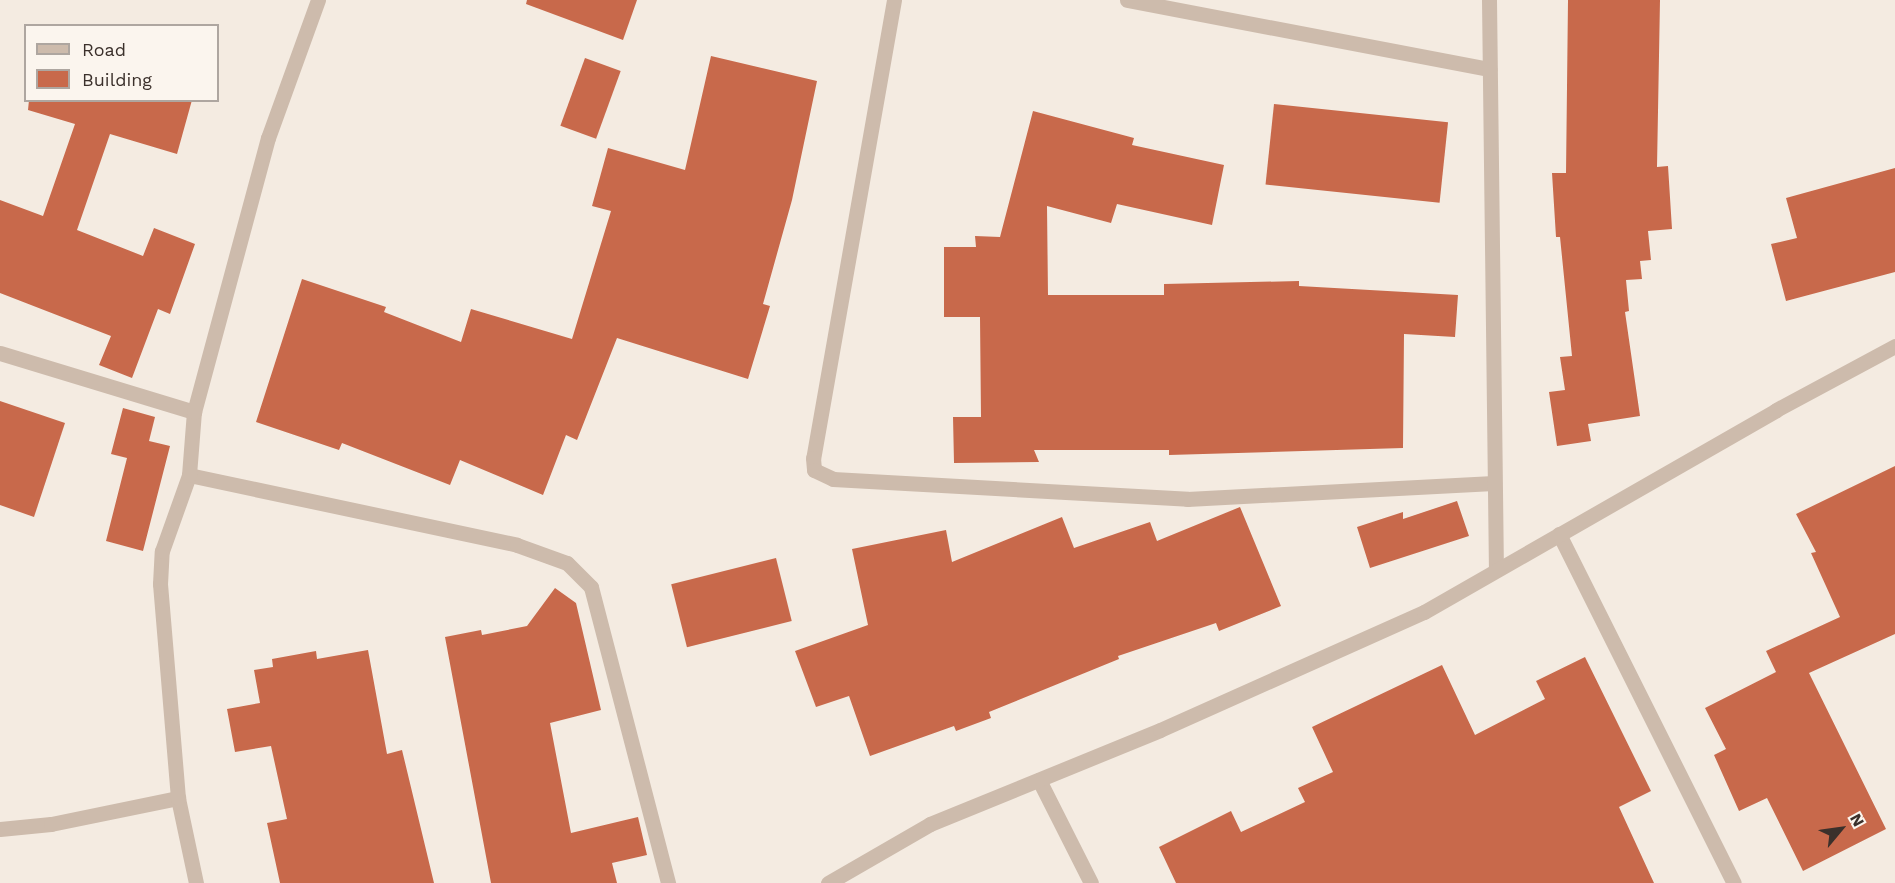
<!DOCTYPE html>
<html>
<head>
<meta charset="utf-8">
<style>
  body { margin:0 }
  #map { position:relative; width:1895px; height:883px; overflow:hidden; background:#f4ebe1; font-family:"Work Sans",sans-serif }
  div>[style] { position:absolute }
  .building>* { inset:0; background:#c8694b; transform-origin:0 0 }
  .street>* { height:15px; margin:-7.5px; padding:0 7.5px; transform-origin:7.5px; border-radius:7.5px; background:#cdbbac }
  span { translate:-50% -50%; white-space:nowrap; text-align:center; line-height:1.15; -webkit-text-stroke:5px #fbf5ee; paint-order:stroke }
  .legend { position:absolute; left:24px; top:24px; width:195px; height:78px; box-sizing:border-box; background:#fbf5ee; border:2px solid #aea6a0; margin:0; padding:8px 10px; list-style:none; font-size:18px; color:#3b302b }
  .legend li { display:flex; align-items:center; gap:12px; height:30px }
  .legend b { width:30px; border:2px solid #aea6a0 }
  .north { position:absolute; left:1811px; top:799px; width:60px; height:60px; -webkit-text-stroke:4px #fbf5ee; paint-order:stroke; rotate:61deg; font-size:16px; font-weight:700; line-height:24px; text-align:center; color:#3b302b }
  .north::after { content:''; display:block; margin:auto; width:21px; height:27px; background:#3b302b; clip-path:polygon(50% 0,100% 100%,50% 72%,0 100%) }
</style>
</head>
<body>
<div id="map">
  <div class="building">
    <div style="clip-path:polygon(527px 0,637px 0,623px 40px,526px 4px)"></div>
    <div style="clip-path:polygon(1568px 0,1660px 0,1657px 167px,1668px 166px,1672px 229px,1648px 231px,1651px 260px,1640px 261px,1642px 279px,1626px 280px,1629px 311px,1625px 312px,1640px 416px,1588px 424px,1591px 441px,1557px 446px,1549px 392px,1565px 390px,1560px 357px,1572px 356px,1560px 237px,1556px 237px,1552px 173px,1566px 173px)"></div>
    <div style="clip-path:polygon(711px 56px,817px 81px,792px 200px,763px 304px,770px 306px,748px 379px,617px 338px,577px 440px,566px 435px,543px 495px,460px 460px,450px 485px,342px 443px,339px 450px,256px 422px,302px 279px,386px 307px,384px 312px,461px 342px,471px 309px,572px 339px,611px 211px,592px 206px,608px 148px,685px 170px)"></div>
    <div style="left:585px;top:58px;width:38px;height:72px;rotate:20deg"></div>
    <div style="clip-path:polygon(29px 100px,192px 100px,177px 154px,110px 134px,77px 230px,143px 256px,154px 228px,195px 244px,170px 314px,158px 309px,132px 378px,99px 365px,111px 336px,0 293px,0 200px,43px 216px,75px 124px,28px 110px)"></div>
    <div style="left:1274px;top:104px;width:175px;height:81px;rotate:6deg"></div>
    <div style="clip-path:polygon(1033px 111px,1134px 138px,1132px 145px,1224px 165px,1212px 225px,1117px 204px,1111px 223px,1047px 206px,1048px 295px,1164px 295px,1164px 284px,1299px 281px,1299px 286px,1458px 295px,1455px 337px,1404px 334px,1403px 448px,1169px 455px,1169px 450px,1034px 450px,1039px 462px,954px 463px,953px 417px,981px 417px,980px 317px,944px 317px,944px 247px,976px 247px,975px 236px,1000px 237px)"></div>
    <div style="clip-path:polygon(1895px 168px,1895px 272px,1786px 301px,1771px 244px,1797px 238px,1786px 198px)"></div>
    <div style="clip-path:polygon(0 401px,65px 423px,34px 517px,0 505px)"></div>
    <div style="clip-path:polygon(123px 408px,155px 417px,149px 441px,170px 446px,143px 551px,106px 541px,127px 458px,111px 454px)"></div>
    <div style="clip-path:polygon(1895px 466px,1895px 634px,1809px 673px,1886px 829px,1803px 871px,1767px 798px,1739px 811px,1714px 755px,1726px 749px,1705px 708px,1776px 672px,1766px 651px,1840px 617px,1811px 553px,1816px 552px,1796px 514px)"></div>
    <div style="clip-path:polygon(1457px 501px,1469px 536px,1370px 568px,1357px 527px,1403px 512px,1403px 519px)"></div>
    <div style="clip-path:polygon(1240px 507px,1281px 606px,1219px 631px,1216px 623px,1118px 656px,1119px 659px,989px 712px,991px 718px,956px 731px,954px 726px,870px 756px,849px 696px,816px 707px,795px 651px,868px 625px,852px 549px,946px 530px,952px 562px,1062px 517px,1074px 548px,1150px 522px,1157px 541px)"></div>
    <div style="left:776px;top:558px;width:65px;height:108px;rotate:76deg"></div>
    <div style="clip-path:polygon(555px 588px,576px 603px,601px 710px,550px 723px,571px 833px,638px 817px,647px 855px,612px 863px,617px 883px,491px 883px,445px 637px,481px 630px,482px 635px,527px 626px)"></div>
    <div style="clip-path:polygon(368px 650px,387px 754px,402px 750px,434px 883px,280px 883px,267px 823px,287px 819px,271px 746px,235px 752px,227px 709px,260px 703px,254px 670px,273px 667px,272px 659px,316px 651px,317px 659px)"></div>
    <div style="clip-path:polygon(1585px 657px,1651px 791px,1619px 807px,1654px 883px,1176px 883px,1159px 847px,1231px 811px,1241px 832px,1305px 802px,1298px 788px,1333px 772px,1312px 727px,1442px 665px,1475px 735px,1545px 699px,1536px 681px)"></div>
  </div>
  <div class="street">
    <div style="left:894px;top:0;width:465px;rotate:100deg"></div>
    <div style="left:813px;top:458px;width:12px;rotate:85deg"></div>
    <div style="left:814px;top:470px;width:21px;rotate:25deg"></div>
    <div style="left:833px;top:479px;width:355px;rotate:3.2deg"></div>
    <div style="left:1187px;top:499px;width:307px;rotate:-3deg"></div>
    <div style="left:1127px;top:0;width:369px;rotate:10.8deg"></div>
    <div style="left:1489px;top:0;width:570px;rotate:89.3deg"></div>
    <div style="left:0;top:353px;width:203px;rotate:16.9deg"></div>
    <div style="left:189px;top:475px;width:335px;rotate:12deg"></div>
    <div style="left:517px;top:545px;width:53px;rotate:19.8deg"></div>
    <div style="left:567px;top:563px;width:34px;rotate:45deg"></div>
    <div style="left:591px;top:587px;width:306px;rotate:75.4deg"></div>
    <div style="left:1559px;top:534px;width:390px;rotate:63.4deg"></div>
    <div style="left:1039px;top:780px;width:115px;rotate:63.2deg"></div>
    <div style="left:0;top:829px;width:51px;rotate:-5.6deg"></div>
    <div style="left:51px;top:824px;width:130px;rotate:-11.6deg"></div>
    <div style="left:196px;top:883px;width:87px;rotate:-102deg"></div>
    <div style="left:178px;top:798px;width:215px;rotate:-94.8deg"></div>
    <div style="left:160px;top:584px;width:33px;rotate:-87deg"></div>
    <div style="left:162px;top:551px;width:81px;rotate:-70.4deg"></div>
    <div style="left:189px;top:475px;width:63px;rotate:-85.5deg"></div>
    <div style="left:194px;top:412px;width:284px;rotate:-74.9deg"></div>
    <div style="left:268px;top:138px;width:147px;rotate:-70.1deg"></div>
    <div style="left:828px;top:883px;width:118px;rotate:-30deg"></div>
    <div style="left:930px;top:824px;width:248px;rotate:-22.2deg"></div>
    <div style="left:1160px;top:730px;width:289px;rotate:-24.1deg"></div>
    <div style="left:1424px;top:612px;width:406px;rotate:-29.8deg"></div>
    <div style="left:1776px;top:410px;width:135px;rotate:-28.3deg"></div>
  </div>
  <ul class="legend">
  <li><b style="height:8px;background:#cdbbac"></b>Road</li>
  <li><b style="height:16px;background:#c8694b"></b>Building</li>
  </ul>
  <div class="north">N</div>
</div>
</body>
</html>
